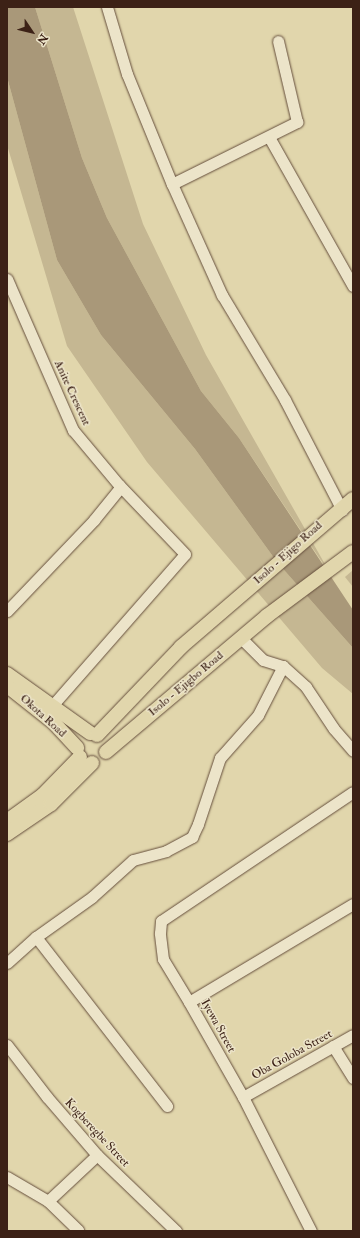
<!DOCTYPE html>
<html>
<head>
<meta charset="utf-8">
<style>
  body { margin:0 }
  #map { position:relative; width:360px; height:1238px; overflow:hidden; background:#e1d6ac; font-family:"IM FELL Double Pica",serif }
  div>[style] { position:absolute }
  .green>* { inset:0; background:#c5b792 }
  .water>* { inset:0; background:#a99879 }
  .roads { filter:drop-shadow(0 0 1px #654e3c) drop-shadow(0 0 1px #654e3c) }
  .minor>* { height:11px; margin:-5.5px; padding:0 5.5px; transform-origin:5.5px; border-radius:5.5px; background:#ece4c9 }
  .major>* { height:14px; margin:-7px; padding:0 7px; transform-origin:7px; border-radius:7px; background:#e1d6ac }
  span { translate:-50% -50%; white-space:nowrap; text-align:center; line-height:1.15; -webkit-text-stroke:3px #ece4c9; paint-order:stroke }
  .street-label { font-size:12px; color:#3c2116 }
  .frame { position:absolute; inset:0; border:8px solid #3c2116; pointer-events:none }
  .north { position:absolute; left:12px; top:12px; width:40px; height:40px; -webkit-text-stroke:3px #ece4c9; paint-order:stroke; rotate:125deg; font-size:11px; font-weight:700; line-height:16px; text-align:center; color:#3c2116 }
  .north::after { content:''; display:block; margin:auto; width:14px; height:18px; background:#3c2116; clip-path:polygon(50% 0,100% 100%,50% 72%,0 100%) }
</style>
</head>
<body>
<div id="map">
  <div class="green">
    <div style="clip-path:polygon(35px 7px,73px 7px,143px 224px,206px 355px,334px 580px,239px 438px,201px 391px,107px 218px,82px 158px)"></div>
    <div style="clip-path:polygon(7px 77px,57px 260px,101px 335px,195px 449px,277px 562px,353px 648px,353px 694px,322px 668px,147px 462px,67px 346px,7px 145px)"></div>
    <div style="clip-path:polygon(353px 570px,353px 587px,345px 577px)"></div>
  </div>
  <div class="water">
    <div style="clip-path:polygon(7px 7px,35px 7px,82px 158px,107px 218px,201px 391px,239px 438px,353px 610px,353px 648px,277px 562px,195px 449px,101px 335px,57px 260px,7px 77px)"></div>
  </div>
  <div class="roads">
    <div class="minor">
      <div style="left:107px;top:7px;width:70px;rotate:73.4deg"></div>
      <div style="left:127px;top:74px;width:119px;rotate:67.8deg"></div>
      <div style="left:172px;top:184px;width:122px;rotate:65.8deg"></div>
      <div style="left:222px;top:295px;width:122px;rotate:59deg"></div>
      <div style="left:285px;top:400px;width:124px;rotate:62.6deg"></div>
      <div style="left:269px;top:137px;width:171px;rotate:60.6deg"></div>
      <div style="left:172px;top:184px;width:140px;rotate:-26.4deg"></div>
      <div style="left:297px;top:122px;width:83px;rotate:-103.2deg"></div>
      <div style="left:7px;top:279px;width:165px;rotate:66.4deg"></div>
      <div style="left:73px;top:430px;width:72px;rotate:50.1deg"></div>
      <div style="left:119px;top:485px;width:4px;rotate:90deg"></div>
      <div style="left:119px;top:489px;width:40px;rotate:129deg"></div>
      <div style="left:94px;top:520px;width:126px;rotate:133.7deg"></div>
      <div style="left:241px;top:638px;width:31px;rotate:45deg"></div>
      <div style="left:263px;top:660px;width:21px;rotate:17deg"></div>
      <div style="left:283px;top:666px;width:31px;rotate:42deg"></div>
      <div style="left:306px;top:687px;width:50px;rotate:56.3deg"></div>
      <div style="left:334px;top:729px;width:29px;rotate:49deg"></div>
      <div style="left:51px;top:707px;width:203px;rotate:-48.8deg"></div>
      <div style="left:185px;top:554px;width:95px;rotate:-133.7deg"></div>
      <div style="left:36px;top:937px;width:214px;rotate:52.2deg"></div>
      <div style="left:7px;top:963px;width:39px;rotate:-42deg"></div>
      <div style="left:36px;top:937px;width:69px;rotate:-35.5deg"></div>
      <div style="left:92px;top:897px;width:55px;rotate:-42.1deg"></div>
      <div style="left:133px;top:860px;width:34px;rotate:-15deg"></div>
      <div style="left:166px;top:851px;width:30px;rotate:-28deg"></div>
      <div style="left:192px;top:837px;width:14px;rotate:-65deg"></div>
      <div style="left:198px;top:824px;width:70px;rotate:-71.6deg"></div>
      <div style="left:220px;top:758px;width:57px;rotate:-48.5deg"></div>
      <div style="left:258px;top:715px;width:55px;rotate:-63deg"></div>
      <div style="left:189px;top:1002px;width:50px;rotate:-121.2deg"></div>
      <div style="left:163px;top:959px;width:26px;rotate:-97deg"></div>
      <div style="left:160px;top:933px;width:12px;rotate:-85deg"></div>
      <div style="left:161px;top:921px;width:231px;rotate:-33.9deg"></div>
      <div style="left:7px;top:1045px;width:66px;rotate:52.4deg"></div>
      <div style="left:47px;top:1097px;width:77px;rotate:49.2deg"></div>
      <div style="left:97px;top:1155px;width:110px;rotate:43.9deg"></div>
      <div style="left:333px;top:1046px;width:38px;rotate:58deg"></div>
      <div style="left:243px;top:1097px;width:126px;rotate:-29.4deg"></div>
      <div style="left:7px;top:1177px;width:48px;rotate:30.3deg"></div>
      <div style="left:48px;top:1201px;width:42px;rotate:44deg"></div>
      <div style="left:48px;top:1201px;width:67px;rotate:-43.2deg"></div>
      <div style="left:311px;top:1231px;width:150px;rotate:-116.9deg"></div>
      <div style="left:243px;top:1097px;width:109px;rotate:-119.6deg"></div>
      <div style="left:189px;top:1002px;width:191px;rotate:-30.9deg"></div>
    </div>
    <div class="major">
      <div style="left:7px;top:674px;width:102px;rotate:35.4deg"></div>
      <div style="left:10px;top:688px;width:56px;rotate:38.5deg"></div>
      <div style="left:54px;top:723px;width:34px;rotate:47deg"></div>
      <div style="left:97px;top:735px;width:122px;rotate:-46.3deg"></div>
      <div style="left:181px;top:647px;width:227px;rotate:-40.7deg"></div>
      <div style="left:106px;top:752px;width:211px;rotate:-40.2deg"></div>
      <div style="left:267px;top:616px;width:107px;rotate:-36.7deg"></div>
      <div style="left:7px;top:821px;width:44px;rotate:-35.8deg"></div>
      <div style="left:43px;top:795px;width:53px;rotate:-45.8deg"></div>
      <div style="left:7px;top:834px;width:53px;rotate:-34.3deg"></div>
      <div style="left:51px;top:804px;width:58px;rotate:-45deg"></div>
    </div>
  </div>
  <div class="street-label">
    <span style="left:72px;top:393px;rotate:65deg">Anite Crescent</span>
    <span style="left:288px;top:553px;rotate:-42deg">Isolo - Ejigo Road</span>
    <span style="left:186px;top:684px;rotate:-40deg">Isolo - Ejigbo Road</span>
    <span style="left:43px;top:716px;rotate:42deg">Okota Road</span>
    <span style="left:218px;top:1026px;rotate:61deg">Iyewa Street</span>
    <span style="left:292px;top:1055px;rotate:-29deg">Oba Goloba Street</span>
    <span style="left:97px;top:1133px;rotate:47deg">Kogberegbe Street</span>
  </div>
  <div class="frame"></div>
  <div class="north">N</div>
</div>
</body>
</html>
